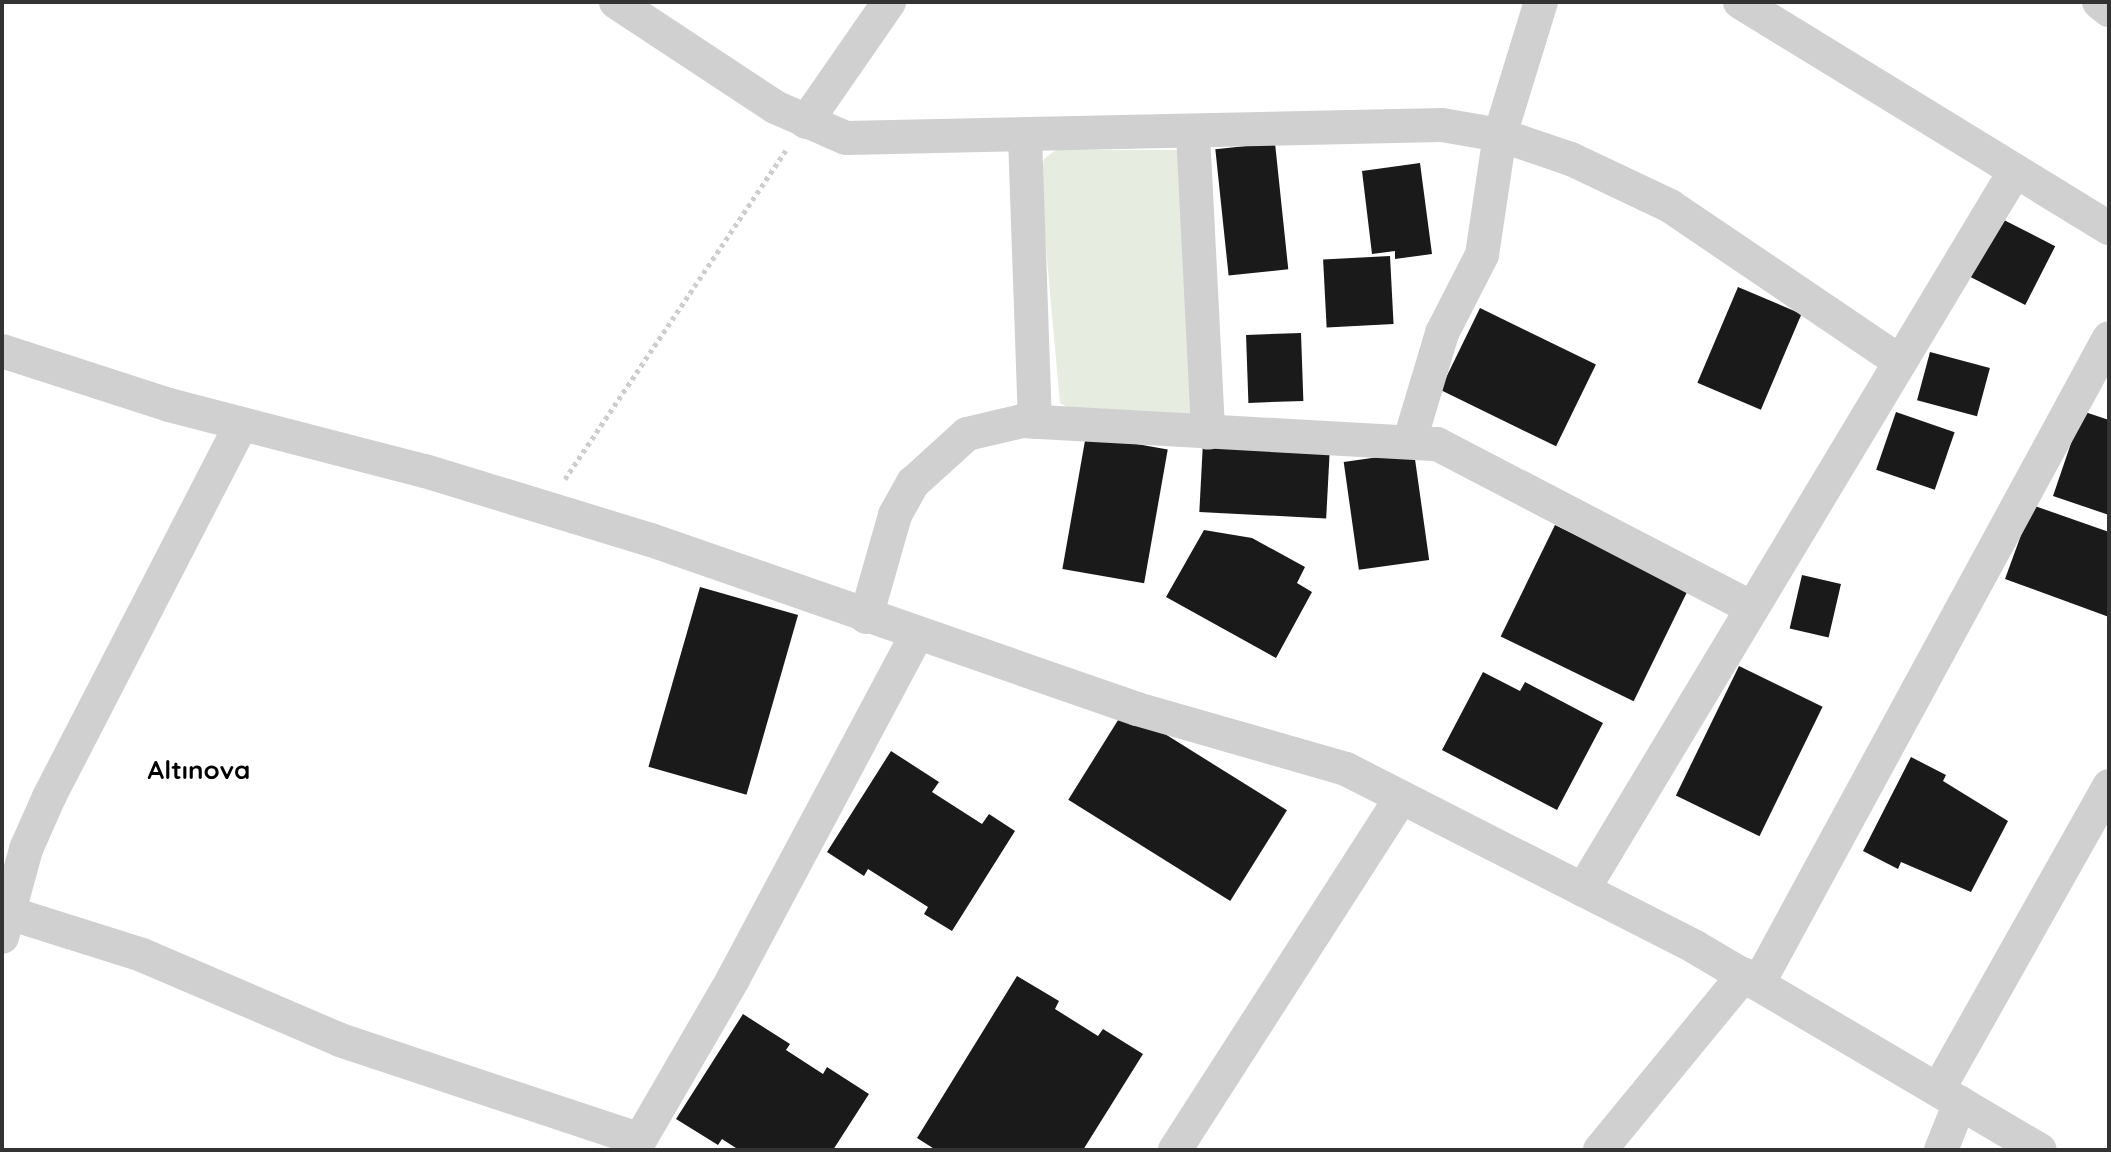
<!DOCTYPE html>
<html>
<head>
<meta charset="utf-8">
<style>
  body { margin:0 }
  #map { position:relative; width:2111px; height:1152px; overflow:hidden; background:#fff; font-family:Quicksand,sans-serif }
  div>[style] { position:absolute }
  .green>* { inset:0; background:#e6ecdf }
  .building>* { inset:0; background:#1a1a1a; transform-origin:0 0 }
  .path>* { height:5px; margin-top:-2.5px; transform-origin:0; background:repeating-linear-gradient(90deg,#cdcdcd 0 4px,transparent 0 8px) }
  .minor>* { height:34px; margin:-17px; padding:0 17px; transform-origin:17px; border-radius:17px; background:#d0d0d0 }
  span { translate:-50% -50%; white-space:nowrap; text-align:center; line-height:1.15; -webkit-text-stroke:8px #fff; paint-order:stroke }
  .quarter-label { font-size:26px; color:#000; font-weight:700 }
  .frame { position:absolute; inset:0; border:4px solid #333; pointer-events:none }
</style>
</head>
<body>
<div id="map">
  <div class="green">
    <div style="clip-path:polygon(1056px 150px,1178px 150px,1192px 416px,1069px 408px,1060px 403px,1040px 181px,1044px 159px)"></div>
  </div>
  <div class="building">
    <div style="left:1275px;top:143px;width:127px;height:60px;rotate:84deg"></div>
    <div style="clip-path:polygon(1420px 163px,1432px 254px,1395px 259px,1395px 251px,1372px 254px,1362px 171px)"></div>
    <div style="left:2000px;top:218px;width:62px;height:66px;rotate:27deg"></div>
    <div style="left:1390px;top:256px;width:68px;height:67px;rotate:87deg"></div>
    <div style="left:1738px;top:287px;width:69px;height:104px;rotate:23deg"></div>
    <div style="left:1480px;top:308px;width:129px;height:91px;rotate:26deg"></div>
    <div style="left:1301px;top:333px;width:68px;height:55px;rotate:88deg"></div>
    <div style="left:1930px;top:352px;width:62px;height:50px;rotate:15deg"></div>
    <div style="clip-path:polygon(2082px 411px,2109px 420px,2109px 515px,2053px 496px)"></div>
    <div style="left:1896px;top:412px;width:62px;height:61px;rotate:19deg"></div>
    <div style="left:1086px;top:435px;width:83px;height:136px;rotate:10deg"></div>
    <div style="left:1203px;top:442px;width:127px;height:70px;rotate:3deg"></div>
    <div style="left:1414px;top:452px;width:109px;height:71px;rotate:82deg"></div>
    <div style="clip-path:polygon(2032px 505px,2109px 532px,2109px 617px,2005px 579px)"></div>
    <div style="left:1555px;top:525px;width:148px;height:124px;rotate:26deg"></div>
    <div style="clip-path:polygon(1204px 530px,1252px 538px,1305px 567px,1297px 583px,1312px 592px,1276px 658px,1166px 597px)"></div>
    <div style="left:1802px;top:575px;width:40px;height:55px;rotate:13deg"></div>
    <div style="left:700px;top:587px;width:102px;height:187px;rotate:16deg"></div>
    <div style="left:1739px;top:666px;width:93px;height:144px;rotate:26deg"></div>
    <div style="clip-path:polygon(1483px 672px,1520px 691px,1525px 682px,1603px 723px,1557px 810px,1442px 750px)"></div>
    <div style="left:1125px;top:709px;width:191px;height:107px;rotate:32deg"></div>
    <div style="clip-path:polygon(891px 751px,939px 782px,932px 792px,982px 824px,989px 814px,1015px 831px,952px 931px,924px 914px,928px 907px,868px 869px,864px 876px,827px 852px)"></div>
    <div style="clip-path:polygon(1911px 757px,1946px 775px,1943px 781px,2008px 821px,1971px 892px,1901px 862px,1898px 869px,1863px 851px)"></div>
    <div style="clip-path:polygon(1017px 976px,1059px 1001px,1055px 1009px,1098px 1036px,1103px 1029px,1143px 1054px,1083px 1150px,936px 1150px,917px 1138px)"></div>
    <div style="clip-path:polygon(743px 1014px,790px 1044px,786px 1050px,823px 1074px,827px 1067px,869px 1094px,833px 1150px,739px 1150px,722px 1139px,718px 1145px,676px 1119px)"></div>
  </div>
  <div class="path">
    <div style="left:565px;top:479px;width:398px;rotate:-56.1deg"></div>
  </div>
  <div class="minor">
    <div style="left:616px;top:2px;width:191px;rotate:33.4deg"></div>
    <div style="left:775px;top:107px;width:77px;rotate:23.6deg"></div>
    <div style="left:846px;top:138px;width:596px;rotate:-1.25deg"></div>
    <div style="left:1442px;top:125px;width:59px;rotate:9.8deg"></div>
    <div style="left:1500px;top:135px;width:75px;rotate:18.7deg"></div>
    <div style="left:1571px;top:159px;width:110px;rotate:25.4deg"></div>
    <div style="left:1670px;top:206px;width:278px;rotate:34.1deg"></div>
    <div style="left:1740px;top:2px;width:433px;rotate:31.5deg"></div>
    <div style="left:2099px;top:2px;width:13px;rotate:39deg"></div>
    <div style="left:806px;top:122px;width:146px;rotate:-55.3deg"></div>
    <div style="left:1193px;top:133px;width:300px;rotate:87.1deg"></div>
    <div style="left:1025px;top:137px;width:285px;rotate:88deg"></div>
    <div style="left:2px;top:351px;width:176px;rotate:17.9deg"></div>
    <div style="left:169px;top:405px;width:264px;rotate:14.5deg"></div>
    <div style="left:425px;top:471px;width:236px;rotate:17deg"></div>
    <div style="left:651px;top:540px;width:515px;rotate:19.17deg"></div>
    <div style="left:1137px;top:709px;width:217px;rotate:16deg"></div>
    <div style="left:1346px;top:769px;width:392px;rotate:27deg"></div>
    <div style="left:1695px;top:947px;width:400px;rotate:30.5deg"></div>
    <div style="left:1410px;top:440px;width:112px;rotate:-73.3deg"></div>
    <div style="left:1442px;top:333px;width:88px;rotate:-62.9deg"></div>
    <div style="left:1482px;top:255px;width:121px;rotate:-81.5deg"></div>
    <div style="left:1500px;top:135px;width:139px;rotate:-72.9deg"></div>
    <div style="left:866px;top:617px;width:106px;rotate:-74.1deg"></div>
    <div style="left:895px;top:515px;width:37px;rotate:-61deg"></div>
    <div style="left:913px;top:483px;width:73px;rotate:-42.2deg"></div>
    <div style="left:967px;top:434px;width:57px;rotate:-13.3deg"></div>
    <div style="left:1022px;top:421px;width:416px;rotate:3.2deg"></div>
    <div style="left:1437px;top:444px;width:355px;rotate:27.5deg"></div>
    <div style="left:1583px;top:890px;width:839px;rotate:-59deg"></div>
    <div style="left:9px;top:913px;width:139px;rotate:17.5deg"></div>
    <div style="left:142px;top:955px;width:215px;rotate:23.2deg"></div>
    <div style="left:340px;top:1040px;width:316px;rotate:18.4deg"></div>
    <div style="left:2px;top:937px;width:91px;rotate:-74.7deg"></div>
    <div style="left:26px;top:849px;width:57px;rotate:-66.1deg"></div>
    <div style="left:49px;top:797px;width:419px;rotate:-62.7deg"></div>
    <div style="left:1758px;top:984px;width:735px;rotate:-61.48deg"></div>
    <div style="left:1938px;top:1090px;width:349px;rotate:-60.6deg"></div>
    <div style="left:634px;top:1150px;width:198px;rotate:-59.9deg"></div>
    <div style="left:733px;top:979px;width:391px;rotate:-61.9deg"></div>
    <div style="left:1175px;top:1150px;width:418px;rotate:-57.3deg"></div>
    <div style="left:1600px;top:1150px;width:227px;rotate:-50.6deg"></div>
    <div style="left:1941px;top:1150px;width:51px;rotate:-68deg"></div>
  </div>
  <div class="quarter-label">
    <span style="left:199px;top:770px">Altınova</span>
  </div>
  <div class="frame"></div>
</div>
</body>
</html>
